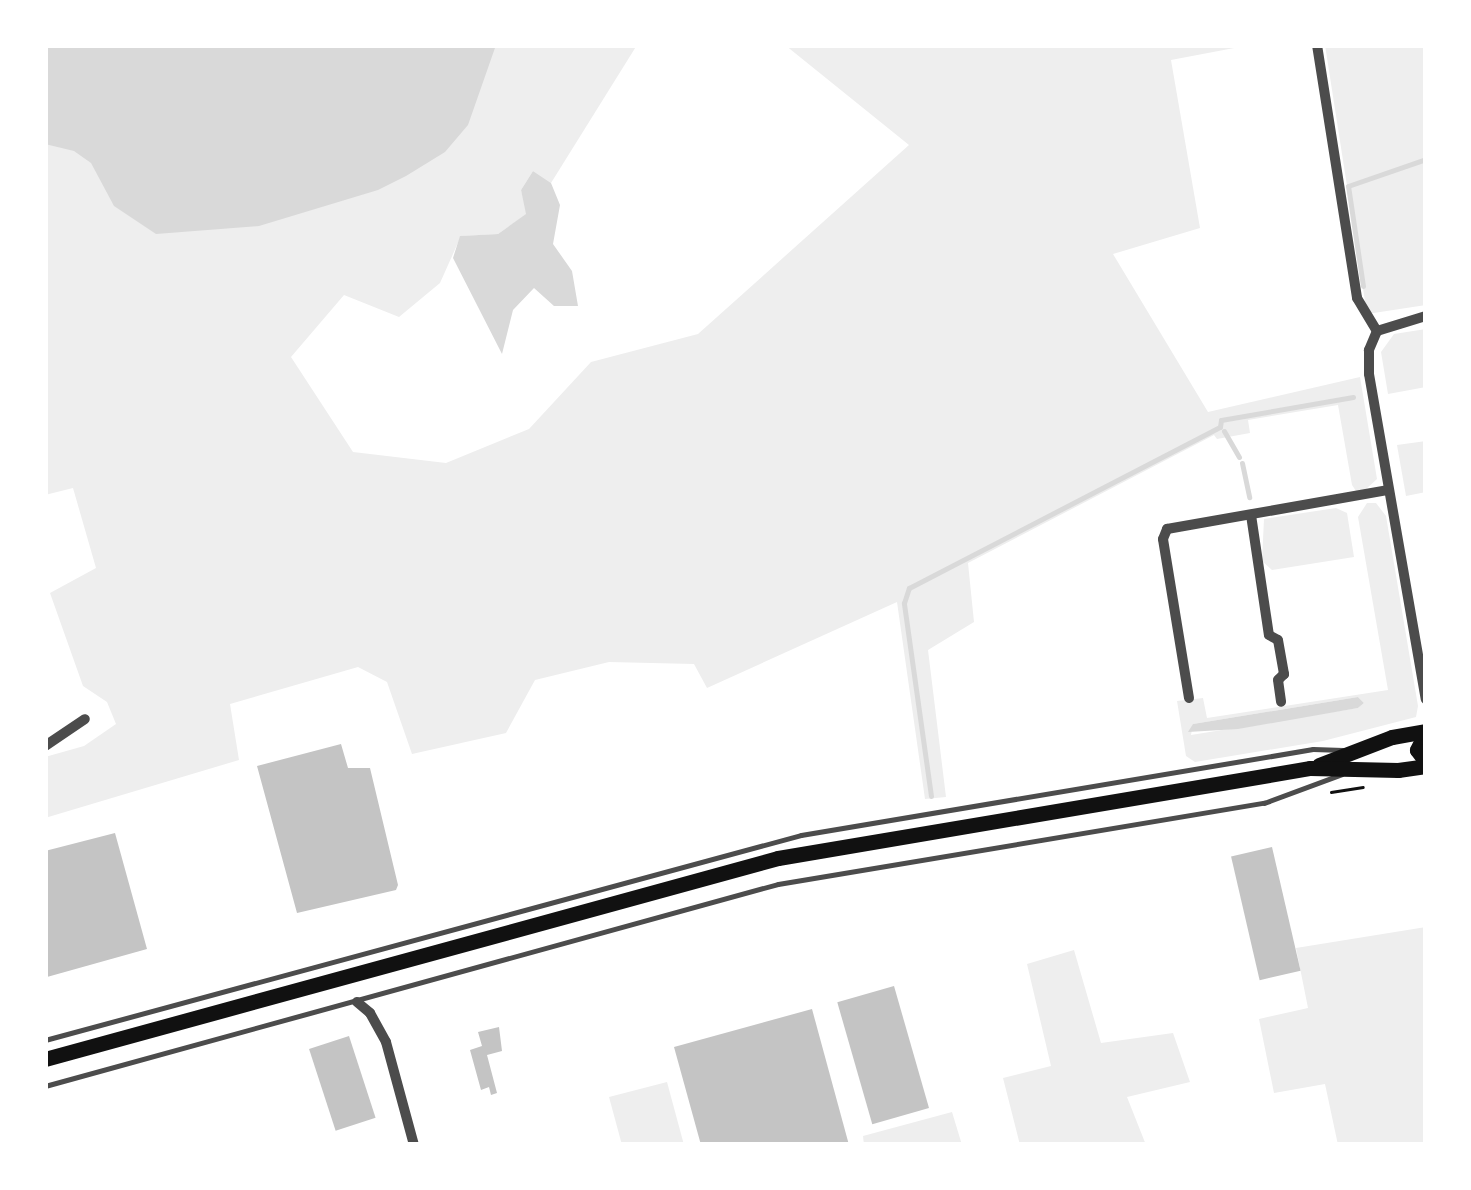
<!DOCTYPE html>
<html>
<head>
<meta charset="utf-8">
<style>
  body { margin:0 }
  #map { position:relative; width:1471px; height:1190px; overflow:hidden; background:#fff; font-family:Montserrat,sans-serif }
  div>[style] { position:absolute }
  .green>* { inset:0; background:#eee }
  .water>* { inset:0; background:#d9d9d9 }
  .stream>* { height:5px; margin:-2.5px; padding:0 2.5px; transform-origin:2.5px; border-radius:2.5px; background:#d9d9d9 }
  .building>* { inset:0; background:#c4c4c4; transform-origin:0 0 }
  .path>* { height:2.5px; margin:-1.25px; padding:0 1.25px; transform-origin:1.25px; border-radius:1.25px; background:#111 }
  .service>* { height:5px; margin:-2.5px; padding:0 2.5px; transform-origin:2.5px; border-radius:2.5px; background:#4c4c4c }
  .minor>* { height:10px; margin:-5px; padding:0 5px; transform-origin:5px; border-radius:5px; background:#4c4c4c }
  .primary>* { height:15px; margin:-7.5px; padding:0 7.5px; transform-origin:7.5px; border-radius:7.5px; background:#111 }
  span { translate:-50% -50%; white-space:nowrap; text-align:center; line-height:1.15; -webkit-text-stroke:10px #fff; paint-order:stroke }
  .frame { position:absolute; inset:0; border:48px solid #fff; pointer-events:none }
</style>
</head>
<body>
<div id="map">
  <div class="green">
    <div style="clip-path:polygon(45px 45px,637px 45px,551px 183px,533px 171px,521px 190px,527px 214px,498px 234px,461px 236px,440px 283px,399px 317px,344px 295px,291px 357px,353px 452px,446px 463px,529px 429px,591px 362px,698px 334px,909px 145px,785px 45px,1250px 45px,1171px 60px,1200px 228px,1113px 254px,1208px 412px,1360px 377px,1377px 479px,1365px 490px,1356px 491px,1352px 485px,1338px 405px,1248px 420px,1250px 433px,1217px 439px,1214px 435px,968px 563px,974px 622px,928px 650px,946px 797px,925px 799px,897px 602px,707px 688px,694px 664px,609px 662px,535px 680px,506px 733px,412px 754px,387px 682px,358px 667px,230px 704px,239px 760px,45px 818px,45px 757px,84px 746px,116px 724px,107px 702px,83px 686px,50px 593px,96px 568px,73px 488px,45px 495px)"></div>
    <div style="clip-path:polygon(1325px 45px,1426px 45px,1426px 305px,1367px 314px)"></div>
    <div style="clip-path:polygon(1426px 329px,1426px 387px,1388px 394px,1381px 352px,1394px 334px)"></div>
    <div style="clip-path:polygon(1426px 441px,1426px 492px,1406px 496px,1397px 445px)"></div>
    <div style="clip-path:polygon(evenodd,1367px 503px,1376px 503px,1386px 516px,1418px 706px,1416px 717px,1323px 741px,1195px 762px,1186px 756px,1177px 701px,1203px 698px,1207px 718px,1388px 690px,1358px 517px,1367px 503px,1358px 697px,1364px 703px,1358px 708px,1191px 735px,1193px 724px,1358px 697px)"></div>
    <div style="clip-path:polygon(1336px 508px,1347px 513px,1354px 557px,1272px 570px,1262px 561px,1264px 519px)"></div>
    <div style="clip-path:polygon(1426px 927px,1426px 1145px,1338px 1145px,1325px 1084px,1274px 1093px,1259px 1019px,1308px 1008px,1296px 948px)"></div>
    <div style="clip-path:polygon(1074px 950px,1101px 1043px,1173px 1033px,1190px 1082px,1127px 1097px,1146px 1145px,1020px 1145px,1003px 1078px,1051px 1066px,1027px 964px)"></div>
    <div style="clip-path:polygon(667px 1082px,684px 1145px,622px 1145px,609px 1097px)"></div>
    <div style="clip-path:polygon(952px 1112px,962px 1145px,864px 1145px,863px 1136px)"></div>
  </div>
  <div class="water">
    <div style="clip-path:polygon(45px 45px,496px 45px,468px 125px,445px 152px,406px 176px,378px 190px,259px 226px,156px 234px,114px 206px,91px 163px,74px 151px,45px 144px)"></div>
    <div style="clip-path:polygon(533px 171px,551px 183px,560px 205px,553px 244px,572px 271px,578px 306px,554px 306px,534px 288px,513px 310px,502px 354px,453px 258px,460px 236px,498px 234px,526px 214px,521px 190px)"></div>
    <div style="clip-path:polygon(1358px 697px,1364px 703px,1358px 708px,1238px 729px,1188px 732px,1193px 724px)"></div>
  </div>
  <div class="stream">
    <div style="left:1363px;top:286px;width:101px;rotate:-98.5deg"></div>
    <div style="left:1348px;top:186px;width:83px;rotate:-19.1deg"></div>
    <div style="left:1224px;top:431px;width:30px;rotate:60deg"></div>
    <div style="left:1242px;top:463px;width:35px;rotate:78deg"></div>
    <div style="left:931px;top:796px;width:195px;rotate:-98deg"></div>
    <div style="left:904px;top:603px;width:16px;rotate:-72deg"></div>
    <div style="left:909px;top:588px;width:350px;rotate:-27.4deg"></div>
    <div style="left:1220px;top:427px;width:7px;rotate:-82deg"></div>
    <div style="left:1221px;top:420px;width:134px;rotate:-9.9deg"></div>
  </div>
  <div class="building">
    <div style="clip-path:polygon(341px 744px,348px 768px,370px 768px,398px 885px,396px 890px,297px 913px,257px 766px)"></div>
    <div style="clip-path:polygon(115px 833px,147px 949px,47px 977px,45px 851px)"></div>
    <div style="left:1272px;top:847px;width:127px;height:42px;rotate:77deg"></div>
    <div style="left:894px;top:986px;width:127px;height:59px;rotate:74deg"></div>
    <div style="clip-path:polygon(812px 1009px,849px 1145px,701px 1145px,674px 1047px)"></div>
    <div style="clip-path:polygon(499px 1027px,502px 1051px,487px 1055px,497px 1093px,491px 1095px,489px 1087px,481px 1090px,470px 1050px,482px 1046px,478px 1032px)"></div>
    <div style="left:349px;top:1036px;width:86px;height:42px;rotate:72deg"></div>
  </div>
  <div class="path">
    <div style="left:1331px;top:792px;width:32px;rotate:-9deg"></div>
  </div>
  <div class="service">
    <div style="left:45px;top:1040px;width:783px;rotate:-15.17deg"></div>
    <div style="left:801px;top:835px;width:519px;rotate:-9.53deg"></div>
    <div style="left:1313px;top:749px;width:30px;rotate:2deg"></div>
    <div style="left:45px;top:1086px;width:760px;rotate:-15.41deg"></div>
    <div style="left:778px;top:884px;width:493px;rotate:-9.5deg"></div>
    <div style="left:1264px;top:803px;width:83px;rotate:-20.4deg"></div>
  </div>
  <div class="minor">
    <div style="left:1317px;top:45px;width:256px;rotate:81deg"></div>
    <div style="left:1357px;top:298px;width:39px;rotate:59deg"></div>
    <div style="left:1377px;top:331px;width:21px;rotate:113deg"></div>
    <div style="left:1369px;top:350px;width:24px;rotate:90deg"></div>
    <div style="left:1369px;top:374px;width:330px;rotate:80.1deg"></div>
    <div style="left:1377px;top:331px;width:51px;rotate:-17deg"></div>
    <div style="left:1251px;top:515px;width:121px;rotate:81.5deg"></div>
    <div style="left:1269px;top:635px;width:10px;rotate:29deg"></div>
    <div style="left:1278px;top:640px;width:35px;rotate:80deg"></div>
    <div style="left:1284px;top:674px;width:8px;rotate:135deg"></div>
    <div style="left:1278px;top:680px;width:22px;rotate:82deg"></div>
    <div style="left:1189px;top:698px;width:161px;rotate:-99.3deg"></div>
    <div style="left:1163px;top:539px;width:11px;rotate:-68deg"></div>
    <div style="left:1167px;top:529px;width:225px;rotate:-10deg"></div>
    <div style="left:45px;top:746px;width:48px;rotate:-34deg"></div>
    <div style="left:357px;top:1002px;width:17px;rotate:40deg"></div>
    <div style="left:370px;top:1013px;width:33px;rotate:61deg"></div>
    <div style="left:386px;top:1042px;width:107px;rotate:74.8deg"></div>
  </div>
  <div class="primary">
    <div style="left:1426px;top:732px;width:20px;rotate:117deg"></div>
    <div style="left:1417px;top:750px;width:15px;rotate:53deg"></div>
    <div style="left:1319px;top:765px;width:78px;rotate:-21deg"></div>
    <div style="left:1392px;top:737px;width:35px;rotate:-10deg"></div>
    <div style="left:45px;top:1059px;width:760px;rotate:-15.33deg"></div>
    <div style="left:778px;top:858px;width:540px;rotate:-9.6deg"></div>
    <div style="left:1310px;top:768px;width:88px;rotate:1.3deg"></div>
    <div style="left:1398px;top:770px;width:28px;rotate:-8deg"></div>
  </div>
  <div class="frame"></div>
</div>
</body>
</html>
